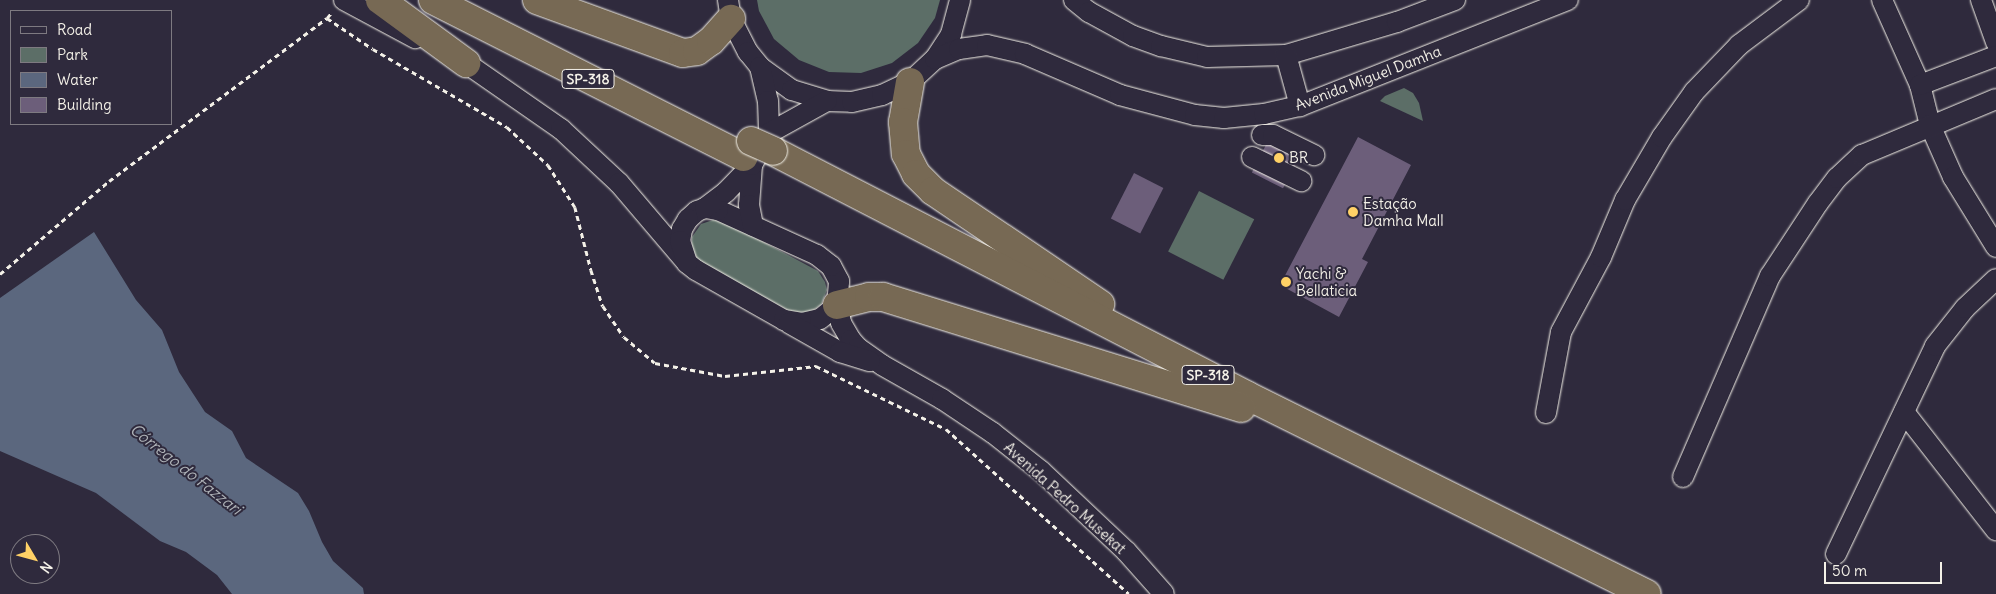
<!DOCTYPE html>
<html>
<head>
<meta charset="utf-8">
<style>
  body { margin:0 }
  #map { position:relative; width:1996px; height:594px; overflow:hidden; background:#2f2a3d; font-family:Delius,sans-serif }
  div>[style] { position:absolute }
  .green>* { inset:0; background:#5c6e67; transform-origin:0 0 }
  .water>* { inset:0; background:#5b677e }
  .building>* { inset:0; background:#6c5e7a; transform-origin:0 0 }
  .path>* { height:2.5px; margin-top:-1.25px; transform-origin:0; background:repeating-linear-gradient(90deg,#f4f1e8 0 5px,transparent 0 9px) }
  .roads { filter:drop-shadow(0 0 1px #f4f1e8) drop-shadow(0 0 1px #f4f1e8) }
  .minor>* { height:20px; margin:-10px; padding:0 10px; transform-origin:10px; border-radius:10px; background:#2f2a3d }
  .highway>* { height:28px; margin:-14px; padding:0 14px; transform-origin:14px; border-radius:14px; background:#776954 }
  .bridges { filter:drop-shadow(0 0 1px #f4f1e8) drop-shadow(0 0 1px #f4f1e8) }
  .highway-bridge>* { height:28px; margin:-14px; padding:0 14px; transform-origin:14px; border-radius:14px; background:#776954 }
  .dots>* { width:14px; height:14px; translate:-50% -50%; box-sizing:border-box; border:2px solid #2f2a3d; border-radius:50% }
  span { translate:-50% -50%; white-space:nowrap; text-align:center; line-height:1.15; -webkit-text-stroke:4px #2f2a3d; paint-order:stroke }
  .shield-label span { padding:1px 4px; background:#2f2a3d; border:1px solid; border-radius:4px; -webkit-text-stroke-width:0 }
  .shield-label { font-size:14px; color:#f4f1e8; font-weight:700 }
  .street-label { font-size:15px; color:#f4f1e8 }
  .poi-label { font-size:15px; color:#f4f1e8 }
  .left { translate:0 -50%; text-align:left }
  .water-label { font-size:16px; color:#afb3b8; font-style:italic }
  .legend { position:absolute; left:10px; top:10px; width:162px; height:115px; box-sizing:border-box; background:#2f2a3d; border:1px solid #7e7a81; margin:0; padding:6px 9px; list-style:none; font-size:15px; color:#f4f1e8 }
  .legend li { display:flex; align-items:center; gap:10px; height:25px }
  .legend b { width:25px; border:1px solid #7e7a81 }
  .north { position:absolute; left:10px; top:534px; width:50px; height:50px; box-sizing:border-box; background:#2f2a3d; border:1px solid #7e7a81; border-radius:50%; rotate:127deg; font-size:14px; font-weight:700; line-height:20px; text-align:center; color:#f4f1e8 }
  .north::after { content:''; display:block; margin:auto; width:18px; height:22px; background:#ffd166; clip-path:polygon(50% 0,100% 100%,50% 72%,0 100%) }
  .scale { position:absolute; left:1824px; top:562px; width:118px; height:22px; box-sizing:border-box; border:2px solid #f4f1e8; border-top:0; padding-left:6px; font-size:15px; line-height:18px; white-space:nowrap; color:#f4f1e8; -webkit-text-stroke:4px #2f2a3d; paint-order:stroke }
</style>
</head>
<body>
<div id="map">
  <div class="green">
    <div style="clip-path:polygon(757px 0,940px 0,935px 18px,918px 43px,892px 63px,861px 73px,829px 72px,799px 60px,774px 39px,759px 11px)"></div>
    <div style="clip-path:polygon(1404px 88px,1413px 93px,1419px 103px,1423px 121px,1380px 101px,1385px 96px)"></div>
    <div style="left:1199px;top:191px;width:62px;height:68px;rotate:27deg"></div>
    <div style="clip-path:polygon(713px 220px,728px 223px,818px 271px,825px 282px,827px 290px,821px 305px,807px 314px,791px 312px,704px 265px,695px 257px,692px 245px,692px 237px,701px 224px)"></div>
  </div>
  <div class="water">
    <div style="clip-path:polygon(94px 232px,136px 300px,162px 330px,179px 372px,205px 412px,232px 431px,246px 458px,298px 493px,309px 511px,322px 542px,333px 561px,363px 588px,364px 594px,232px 594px,217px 575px,186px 552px,160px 541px,96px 493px,0 451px,0 298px)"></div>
  </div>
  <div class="building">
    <div style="left:1275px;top:127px;width:35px;height:51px;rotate:27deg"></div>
    <div style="clip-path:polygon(1358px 137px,1411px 165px,1362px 259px,1368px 262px,1339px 317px,1280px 285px)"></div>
    <div style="left:1134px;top:173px;width:33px;height:51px;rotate:27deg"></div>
  </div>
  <div class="path">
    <div style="left:327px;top:18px;width:55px;rotate:34deg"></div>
    <div style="left:373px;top:49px;width:155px;rotate:30.2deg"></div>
    <div style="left:507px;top:127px;width:56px;rotate:42.8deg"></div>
    <div style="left:548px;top:165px;width:50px;rotate:57.3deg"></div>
    <div style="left:575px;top:207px;width:65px;rotate:75.7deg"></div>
    <div style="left:591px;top:270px;width:38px;rotate:72deg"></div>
    <div style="left:603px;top:306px;width:37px;rotate:56deg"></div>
    <div style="left:624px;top:337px;width:40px;rotate:40deg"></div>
    <div style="left:655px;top:363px;width:71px;rotate:10.5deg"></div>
    <div style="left:725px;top:376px;width:92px;rotate:-6.3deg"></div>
    <div style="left:816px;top:366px;width:144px;rotate:25.9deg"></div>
    <div style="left:946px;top:429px;width:246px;rotate:42deg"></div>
    <div style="left:0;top:274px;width:143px;rotate:-40.5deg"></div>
    <div style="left:109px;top:181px;width:272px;rotate:-36.8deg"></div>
    <div style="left:327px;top:18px;width:8px;rotate:-50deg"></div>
  </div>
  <div class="roads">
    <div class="minor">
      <div style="left:344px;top:0;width:81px;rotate:28.2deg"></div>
      <div style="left:728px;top:0;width:19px;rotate:81deg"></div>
      <div style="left:731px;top:19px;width:37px;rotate:63deg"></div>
      <div style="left:748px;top:52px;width:19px;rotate:51deg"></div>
      <div style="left:760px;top:67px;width:39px;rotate:36deg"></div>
      <div style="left:792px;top:90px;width:37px;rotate:17deg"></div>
      <div style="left:827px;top:101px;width:25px;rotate:2deg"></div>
      <div style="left:852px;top:102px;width:31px;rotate:-13deg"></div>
      <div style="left:882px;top:95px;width:31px;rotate:-25deg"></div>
      <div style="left:910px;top:82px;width:34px;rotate:-43deg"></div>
      <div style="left:935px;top:59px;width:30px;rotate:-57deg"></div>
      <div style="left:951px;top:34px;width:35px;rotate:-75deg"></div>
      <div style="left:1074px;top:0;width:19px;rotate:39deg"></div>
      <div style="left:1089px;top:12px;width:50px;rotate:28.6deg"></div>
      <div style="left:1133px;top:36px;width:30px;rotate:20deg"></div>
      <div style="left:1161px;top:46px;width:47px;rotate:13.4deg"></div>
      <div style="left:1207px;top:57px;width:79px;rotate:-1.5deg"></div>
      <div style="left:1286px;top:55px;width:116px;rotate:-16.6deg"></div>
      <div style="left:1397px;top:22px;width:62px;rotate:-20.8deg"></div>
      <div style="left:1882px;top:0;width:93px;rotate:65.9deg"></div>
      <div style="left:1920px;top:85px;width:41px;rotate:76deg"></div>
      <div style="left:1930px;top:125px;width:57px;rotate:66.1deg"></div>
      <div style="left:1953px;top:177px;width:82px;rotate:58.4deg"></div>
      <div style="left:1981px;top:0;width:45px;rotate:70.3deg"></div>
      <div style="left:1286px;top:55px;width:53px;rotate:74.6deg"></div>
      <div style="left:454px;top:57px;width:13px;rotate:27deg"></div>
      <div style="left:466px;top:63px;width:116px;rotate:34.8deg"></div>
      <div style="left:561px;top:129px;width:79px;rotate:43deg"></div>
      <div style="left:619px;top:183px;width:105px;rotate:49.6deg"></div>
      <div style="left:687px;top:263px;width:11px;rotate:38deg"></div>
      <div style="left:696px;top:270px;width:101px;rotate:29.6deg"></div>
      <div style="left:784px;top:320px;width:18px;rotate:9deg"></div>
      <div style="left:802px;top:323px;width:18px;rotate:-13deg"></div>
      <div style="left:820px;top:319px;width:22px;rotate:-39deg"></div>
      <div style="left:837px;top:305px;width:24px;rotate:-85deg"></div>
      <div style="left:839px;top:281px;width:17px;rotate:-118deg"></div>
      <div style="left:831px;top:266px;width:18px;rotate:-142deg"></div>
      <div style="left:817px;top:255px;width:109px;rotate:-155.6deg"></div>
      <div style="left:718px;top:210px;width:13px;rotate:-171deg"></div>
      <div style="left:705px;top:208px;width:9px;rotate:159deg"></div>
      <div style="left:697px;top:211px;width:12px;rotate:138deg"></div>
      <div style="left:688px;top:219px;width:12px;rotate:121deg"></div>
      <div style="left:682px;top:229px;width:12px;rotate:99deg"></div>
      <div style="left:680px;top:241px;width:23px;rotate:72deg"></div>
      <div style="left:935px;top:59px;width:26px;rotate:-23deg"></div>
      <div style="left:959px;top:49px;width:28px;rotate:-8deg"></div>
      <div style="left:987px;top:45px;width:39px;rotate:13deg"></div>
      <div style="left:1025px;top:54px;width:103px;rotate:23.3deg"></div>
      <div style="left:1120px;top:95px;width:78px;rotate:14.9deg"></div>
      <div style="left:1195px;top:115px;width:29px;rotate:6deg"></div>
      <div style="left:1224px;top:118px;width:40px;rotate:-5.7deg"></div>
      <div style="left:1264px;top:114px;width:37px;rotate:-13deg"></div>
      <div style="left:1300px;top:106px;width:288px;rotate:-21.6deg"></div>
      <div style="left:760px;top:67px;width:35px;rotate:77deg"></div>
      <div style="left:768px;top:101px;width:32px;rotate:88deg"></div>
      <div style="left:1920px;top:85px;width:81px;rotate:-20.9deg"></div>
      <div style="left:1262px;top:135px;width:11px"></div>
      <div style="left:1273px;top:135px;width:46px;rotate:26deg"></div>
      <div style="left:1252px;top:157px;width:55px;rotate:26.1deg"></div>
      <div style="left:752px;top:165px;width:40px;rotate:94.3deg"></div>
      <div style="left:749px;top:205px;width:21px;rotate:79deg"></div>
      <div style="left:705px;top:208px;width:26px;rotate:-37deg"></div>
      <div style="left:726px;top:192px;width:37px;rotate:-46deg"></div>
      <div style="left:752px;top:165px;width:36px;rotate:-62deg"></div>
      <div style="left:769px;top:133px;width:66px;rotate:-28.9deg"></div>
      <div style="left:837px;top:305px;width:18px;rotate:77deg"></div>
      <div style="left:841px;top:323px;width:20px;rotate:60deg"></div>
      <div style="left:851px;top:340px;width:11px;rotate:49deg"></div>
      <div style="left:858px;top:348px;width:29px;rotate:35deg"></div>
      <div style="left:882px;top:365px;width:69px;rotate:29.5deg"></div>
      <div style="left:942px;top:399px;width:61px;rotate:33.7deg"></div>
      <div style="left:993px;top:433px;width:61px;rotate:38.4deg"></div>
      <div style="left:1041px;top:471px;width:117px;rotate:43.3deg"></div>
      <div style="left:1126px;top:551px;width:57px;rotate:48.5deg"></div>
      <div style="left:789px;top:323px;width:59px;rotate:29.6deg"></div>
      <div style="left:840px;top:352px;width:31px;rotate:17deg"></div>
      <div style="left:1904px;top:412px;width:150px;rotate:52.1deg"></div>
      <div style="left:1546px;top:413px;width:82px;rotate:-79.5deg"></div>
      <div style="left:1561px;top:332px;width:85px;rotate:-61.9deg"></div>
      <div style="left:1601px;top:257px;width:62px;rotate:-67.2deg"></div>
      <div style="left:1625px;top:200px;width:73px;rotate:-59.6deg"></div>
      <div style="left:1662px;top:137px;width:55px;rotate:-54.6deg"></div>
      <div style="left:1694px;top:92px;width:65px;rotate:-46.2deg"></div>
      <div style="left:1739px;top:45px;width:75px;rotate:-36.9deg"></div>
      <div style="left:1683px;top:477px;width:219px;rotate:-66.6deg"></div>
      <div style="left:1770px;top:276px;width:87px;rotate:-56.7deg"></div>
      <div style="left:1818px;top:203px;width:31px;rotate:-53deg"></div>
      <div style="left:1837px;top:178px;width:34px;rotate:-43deg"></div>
      <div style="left:1862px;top:155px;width:145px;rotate:-22.7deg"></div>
      <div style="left:1836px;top:554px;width:230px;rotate:-64.5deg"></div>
      <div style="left:1935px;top:346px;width:48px;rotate:-51.7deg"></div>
      <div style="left:1965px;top:308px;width:42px;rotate:-43.1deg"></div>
    </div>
    <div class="highway">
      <div style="left:380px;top:0;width:107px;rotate:36.2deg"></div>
      <div style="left:433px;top:0;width:348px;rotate:26.8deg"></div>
      <div style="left:537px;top:0;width:155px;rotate:20deg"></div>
      <div style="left:683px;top:53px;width:14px;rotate:-8deg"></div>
      <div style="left:697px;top:51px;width:17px;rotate:-36deg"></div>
      <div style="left:711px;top:41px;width:30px;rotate:-48deg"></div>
      <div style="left:910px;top:82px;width:41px;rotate:99.9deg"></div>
      <div style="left:903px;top:122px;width:32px;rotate:85deg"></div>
      <div style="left:906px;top:154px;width:22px;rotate:63deg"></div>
      <div style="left:916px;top:174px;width:24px;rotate:45deg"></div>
      <div style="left:933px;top:191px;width:202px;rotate:34.1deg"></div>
      <div style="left:773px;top:151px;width:534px;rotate:27.28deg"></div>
      <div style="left:1248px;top:396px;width:445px;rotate:26.4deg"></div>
      <div style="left:837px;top:305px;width:33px;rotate:-14deg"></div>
      <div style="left:869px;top:297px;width:14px"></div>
      <div style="left:883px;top:297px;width:375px;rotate:17.2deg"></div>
    </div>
  </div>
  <div class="bridges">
    <div class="highway-bridge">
      <div style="left:751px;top:141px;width:24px;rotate:24deg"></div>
    </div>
  </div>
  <div class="dots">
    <div style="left:1279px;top:158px;background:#ffd166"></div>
    <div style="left:1353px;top:212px;background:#ffd166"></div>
    <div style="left:1286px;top:282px;background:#ffd166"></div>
  </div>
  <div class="shield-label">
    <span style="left:588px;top:79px">SP-318</span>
    <span style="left:1208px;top:375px">SP-318</span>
  </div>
  <div class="street-label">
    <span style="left:1368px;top:78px;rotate:-21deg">Avenida Miguel Damha</span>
    <span style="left:1065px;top:498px;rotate:42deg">Avenida Pedro Musekat</span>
  </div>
  <div class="poi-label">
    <span class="left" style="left:1289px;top:158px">BR</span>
    <span class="left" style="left:1363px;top:212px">Estação<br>Damha Mall</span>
    <span class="left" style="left:1296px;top:282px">Yachi &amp;<br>Bellaticia</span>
  </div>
  <div class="water-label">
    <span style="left:186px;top:469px;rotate:38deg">Córrego do Fazzari</span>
  </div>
  <ul class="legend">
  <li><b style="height:6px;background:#2f2a3d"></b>Road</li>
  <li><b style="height:14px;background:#5c6e67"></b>Park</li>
  <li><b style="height:14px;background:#5b677e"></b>Water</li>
  <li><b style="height:14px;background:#6c5e7a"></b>Building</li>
  </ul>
  <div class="north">N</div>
  <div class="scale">50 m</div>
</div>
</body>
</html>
